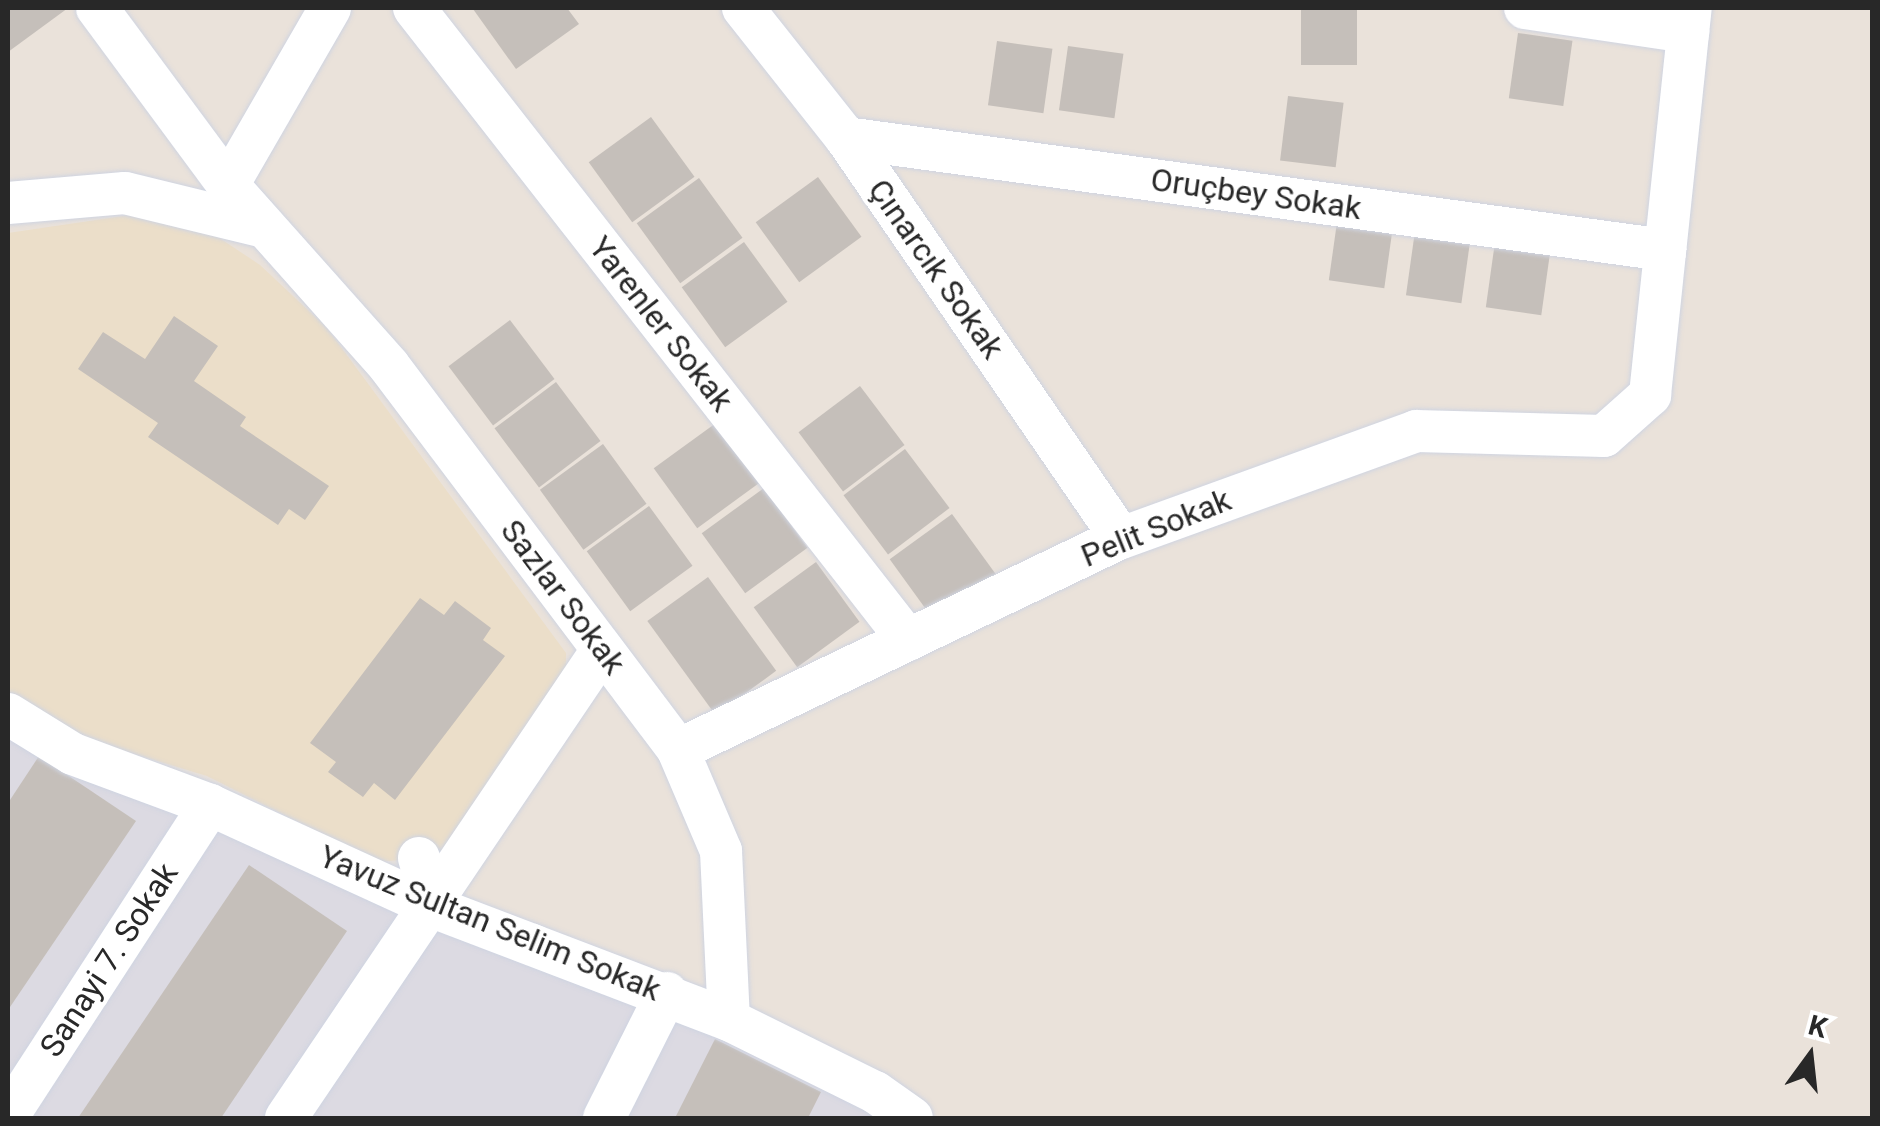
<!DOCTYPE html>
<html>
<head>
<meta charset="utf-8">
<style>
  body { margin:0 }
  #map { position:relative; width:1880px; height:1126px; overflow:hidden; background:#eae2da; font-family:Roboto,sans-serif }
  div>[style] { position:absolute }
  .industrial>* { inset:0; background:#dcdae2 }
  .education>* { inset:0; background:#ebdec9 }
  .building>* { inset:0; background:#c5bfba; transform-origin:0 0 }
  .roads { filter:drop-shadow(0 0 2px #cfd4e1) drop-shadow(0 0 2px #cfd4e1) }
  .minor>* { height:42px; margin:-21px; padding:0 21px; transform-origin:21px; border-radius:21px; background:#fff }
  span { translate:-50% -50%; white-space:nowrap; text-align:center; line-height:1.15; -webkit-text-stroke:8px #fff; paint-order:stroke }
  .street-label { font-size:32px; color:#282828 }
  .frame { position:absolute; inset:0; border:10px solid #282828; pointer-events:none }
  .north { position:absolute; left:1760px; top:1006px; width:100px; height:100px; -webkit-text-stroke:8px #fff; paint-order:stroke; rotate:15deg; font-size:28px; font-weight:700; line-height:40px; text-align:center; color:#282828 }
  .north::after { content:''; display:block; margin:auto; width:35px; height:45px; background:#282828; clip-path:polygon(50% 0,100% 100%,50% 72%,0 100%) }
</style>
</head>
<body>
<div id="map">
  <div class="industrial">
    <div style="clip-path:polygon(8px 714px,912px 1118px,8px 1118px)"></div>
  </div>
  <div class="education">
    <div style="clip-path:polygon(130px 215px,209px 231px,260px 265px,327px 328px,566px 653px,566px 679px,445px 856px,378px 862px,207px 776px,78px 737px,8px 692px,8px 233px)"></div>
  </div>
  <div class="building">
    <div style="clip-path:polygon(8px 8px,68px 8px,8px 52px)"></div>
    <div style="clip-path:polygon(567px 8px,579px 24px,516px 69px,473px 9px)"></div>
    <div style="left:1301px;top:8px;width:56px;height:57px"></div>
    <div style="left:1518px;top:33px;width:55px;height:66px;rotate:8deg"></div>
    <div style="left:997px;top:41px;width:56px;height:65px;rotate:8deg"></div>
    <div style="left:1068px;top:46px;width:56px;height:65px;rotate:8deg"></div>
    <div style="left:1288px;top:96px;width:56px;height:65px;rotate:7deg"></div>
    <div style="left:651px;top:117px;width:74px;height:77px;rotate:54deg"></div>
    <div style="left:818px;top:177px;width:74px;height:77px;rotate:54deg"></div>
    <div style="left:699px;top:178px;width:74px;height:77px;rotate:54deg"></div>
    <div style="left:1338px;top:215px;width:56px;height:66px;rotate:8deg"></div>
    <div style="left:1415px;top:231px;width:56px;height:65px;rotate:8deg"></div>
    <div style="left:744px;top:242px;width:74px;height:77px;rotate:54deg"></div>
    <div style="left:1495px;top:242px;width:56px;height:66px;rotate:8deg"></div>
    <div style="clip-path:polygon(174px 316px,218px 346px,194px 381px,246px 417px,240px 426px,329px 486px,305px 520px,289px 509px,278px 525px,148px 437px,158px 423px,78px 369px,103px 332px,145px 359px)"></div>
    <div style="left:510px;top:320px;width:74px;height:77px;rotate:53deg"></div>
    <div style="left:556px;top:382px;width:74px;height:77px;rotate:53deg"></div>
    <div style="left:860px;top:386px;width:74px;height:77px;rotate:53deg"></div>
    <div style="left:716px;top:423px;width:74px;height:77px;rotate:54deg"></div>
    <div style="left:603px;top:444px;width:74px;height:78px;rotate:54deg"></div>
    <div style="left:905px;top:449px;width:74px;height:77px;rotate:53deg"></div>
    <div style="left:764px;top:488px;width:74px;height:77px;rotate:54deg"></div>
    <div style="left:649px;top:506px;width:74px;height:77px;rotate:54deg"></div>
    <div style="left:952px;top:514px;width:74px;height:77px;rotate:54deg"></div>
    <div style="left:816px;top:562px;width:74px;height:77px;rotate:54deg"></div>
    <div style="left:708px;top:577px;width:116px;height:75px;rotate:54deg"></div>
    <div style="clip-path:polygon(420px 598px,444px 615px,455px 601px,491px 628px,483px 640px,505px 656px,395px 800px,374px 783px,363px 797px,328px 772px,336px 762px,310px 743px)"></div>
    <div style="clip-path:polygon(39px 756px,136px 821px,8px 1010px,8px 803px)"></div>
    <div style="clip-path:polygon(249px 865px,347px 931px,221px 1118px,78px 1118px)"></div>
    <div style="clip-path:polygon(715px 1039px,821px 1092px,808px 1118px,675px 1118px)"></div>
  </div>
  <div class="roads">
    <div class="minor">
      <div style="left:97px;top:8px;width:220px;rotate:53.5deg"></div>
      <div style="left:228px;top:185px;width:242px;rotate:48.3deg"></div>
      <div style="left:389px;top:366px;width:481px;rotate:53deg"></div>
      <div style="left:678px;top:750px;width:110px;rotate:66.9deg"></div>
      <div style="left:721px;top:851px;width:169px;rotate:87.3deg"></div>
      <div style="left:414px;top:8px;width:802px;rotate:51.99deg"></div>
      <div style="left:743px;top:8px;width:166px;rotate:51.6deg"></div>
      <div style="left:846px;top:138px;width:485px;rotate:55.5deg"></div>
      <div style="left:1525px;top:8px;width:165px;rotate:8.4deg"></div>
      <div style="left:846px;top:138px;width:827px;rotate:7.79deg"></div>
      <div style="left:228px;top:185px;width:204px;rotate:-60deg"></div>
      <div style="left:8px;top:203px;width:117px;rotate:-4.9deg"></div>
      <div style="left:125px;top:193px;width:144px;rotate:13.7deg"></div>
      <div style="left:8px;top:714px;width:76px;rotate:31.6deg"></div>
      <div style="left:73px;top:754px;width:146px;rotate:20.4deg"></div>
      <div style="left:210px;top:805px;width:245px;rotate:24.6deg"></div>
      <div style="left:433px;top:907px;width:317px;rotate:20.9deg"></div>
      <div style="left:729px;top:1020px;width:163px;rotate:26.3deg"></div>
      <div style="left:875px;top:1092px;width:45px;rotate:35.1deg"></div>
      <div style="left:678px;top:750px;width:491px;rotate:-25.6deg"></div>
      <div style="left:1121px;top:538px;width:314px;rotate:-19.9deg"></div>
      <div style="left:1416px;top:431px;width:188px;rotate:1.5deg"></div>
      <div style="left:1604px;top:436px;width:62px;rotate:-41.7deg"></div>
      <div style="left:1650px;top:395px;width:389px;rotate:-84deg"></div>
      <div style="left:419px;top:858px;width:51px;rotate:74.1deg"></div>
      <div style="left:8px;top:1116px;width:371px;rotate:-57deg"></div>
      <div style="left:286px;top:1118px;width:565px;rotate:-55.97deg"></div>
      <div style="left:604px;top:1118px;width:140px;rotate:-63.3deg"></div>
    </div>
  </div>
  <div class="street-label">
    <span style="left:1256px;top:194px;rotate:8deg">Oruçbey Sokak</span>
    <span style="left:936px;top:269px;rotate:55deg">Çınarcık Sokak</span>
    <span style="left:661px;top:324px;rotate:52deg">Yarenler Sokak</span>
    <span style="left:1156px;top:528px;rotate:-22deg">Pelit Sokak</span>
    <span style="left:563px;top:597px;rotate:53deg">Sazlar Sokak</span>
    <span style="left:490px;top:923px;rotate:22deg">Yavuz Sultan Selim Sokak</span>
    <span style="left:109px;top:960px;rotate:-57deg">Sanayi 7. Sokak</span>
  </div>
  <div class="frame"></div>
  <div class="north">K</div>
</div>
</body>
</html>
